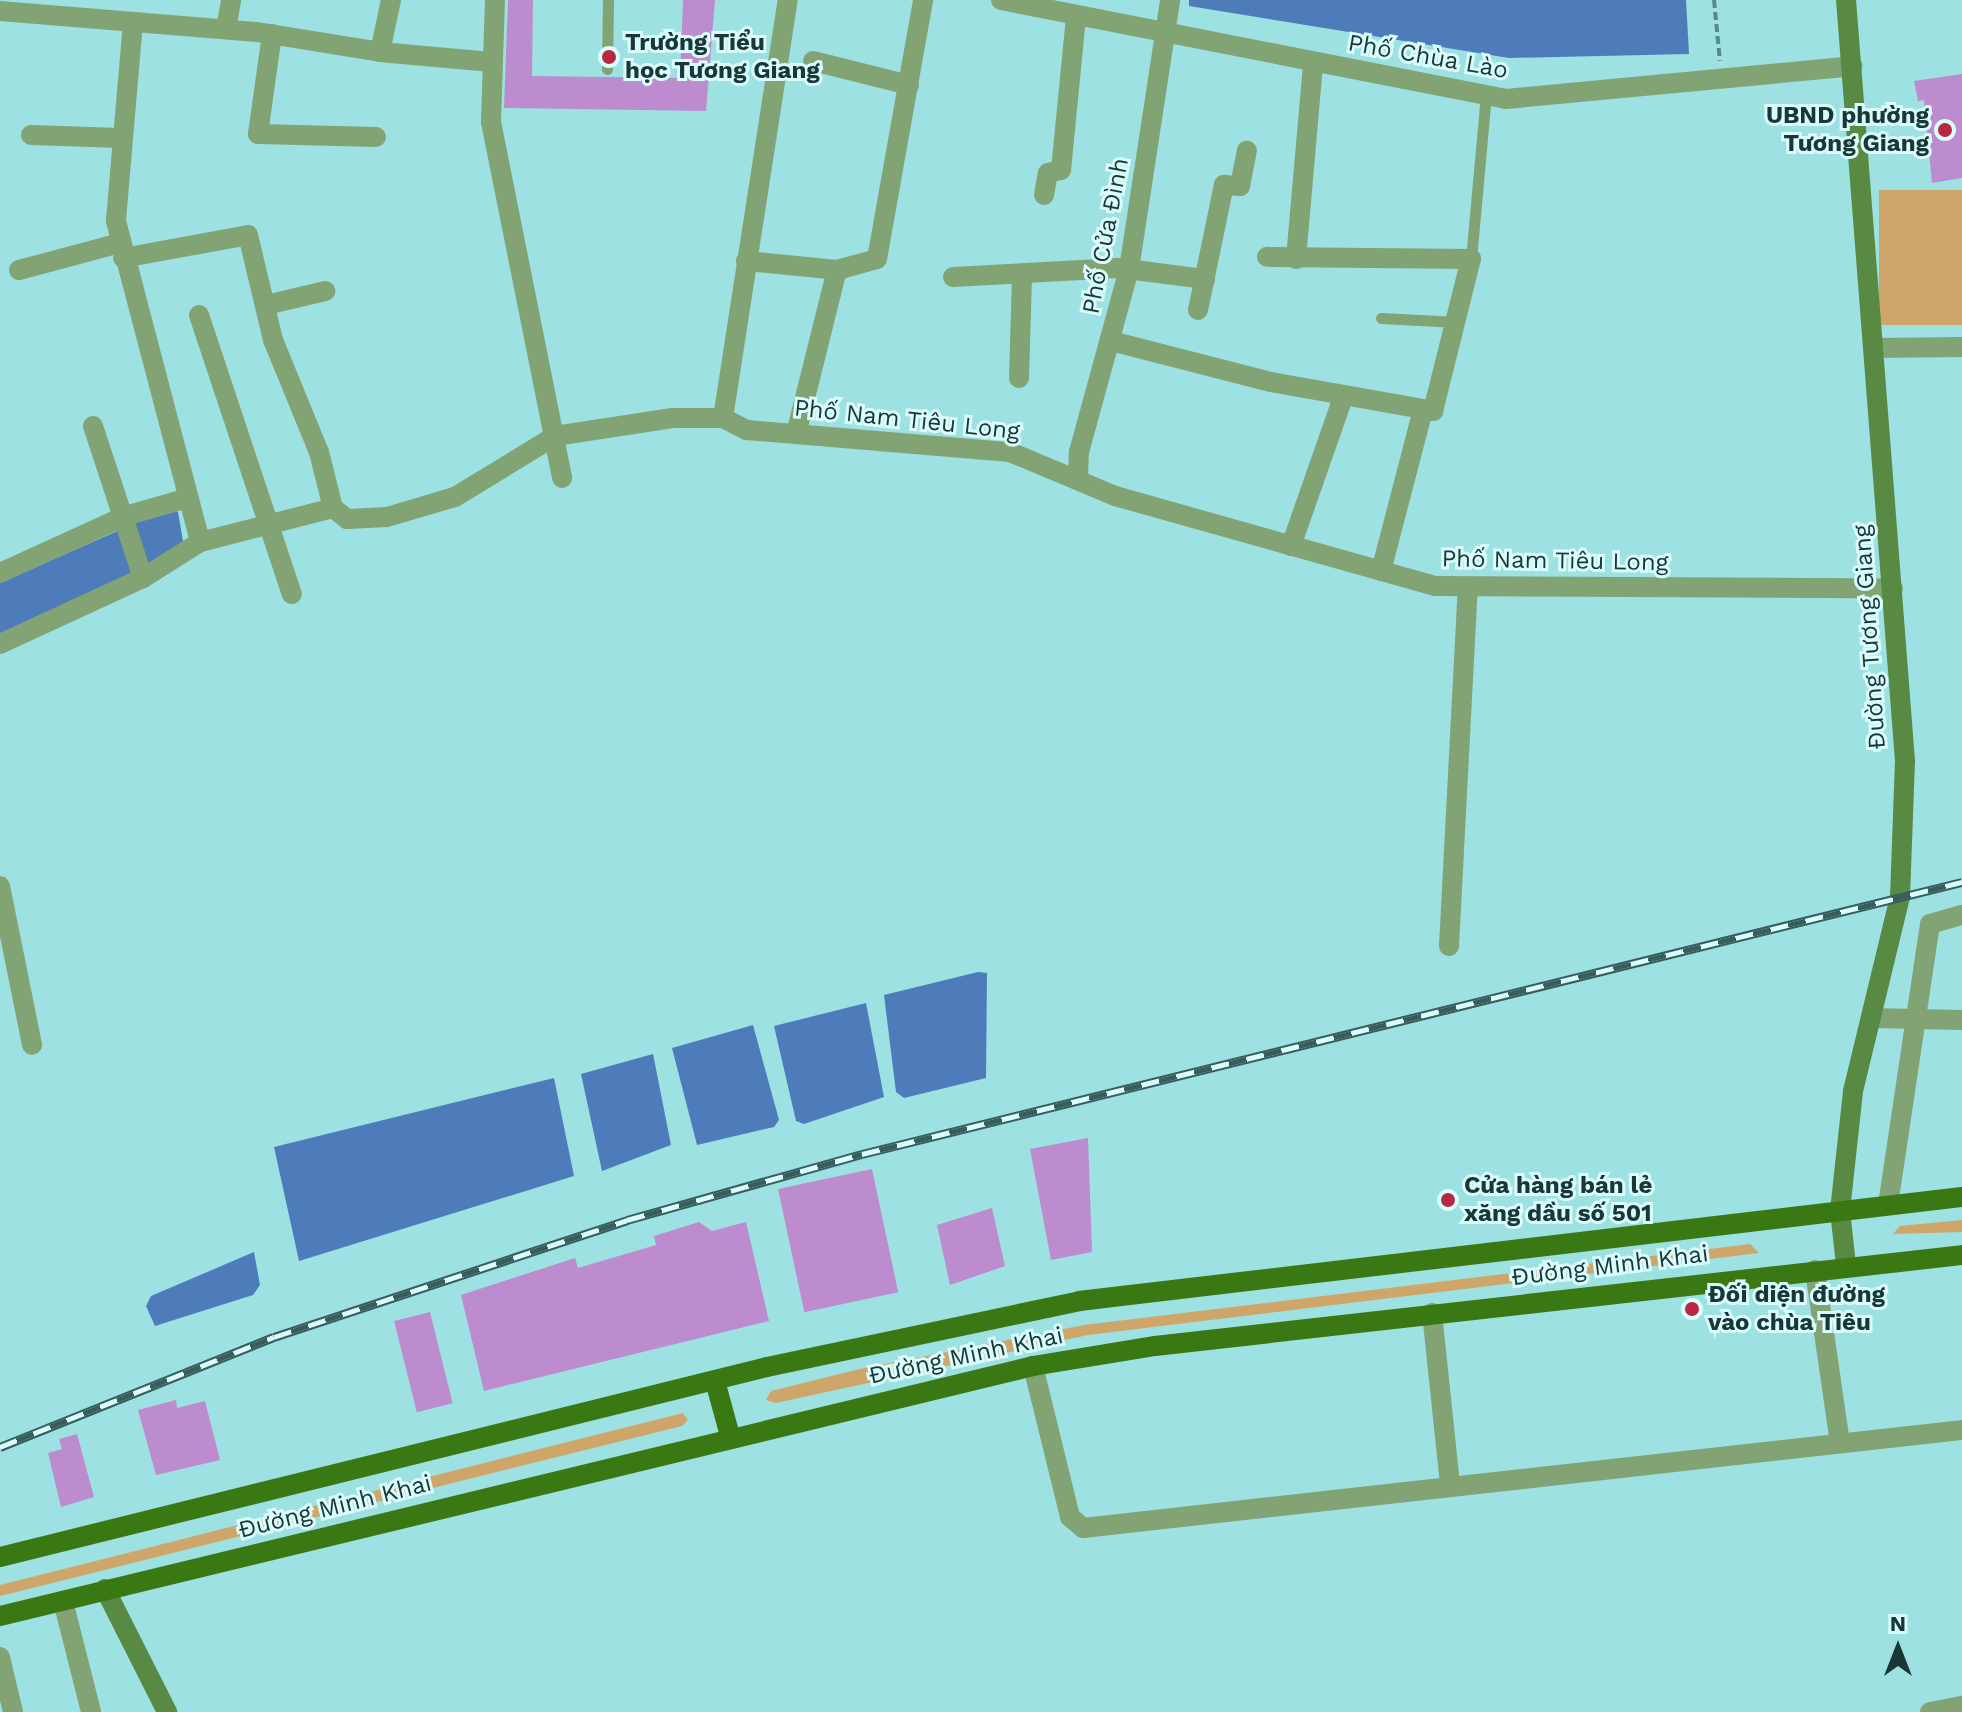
<!DOCTYPE html>
<meta charset="utf-8">
<style>
body{margin:0}
#map{position:relative;width:1962px;height:1712px;overflow:hidden;background:#9de1e2;font-family:"Work Sans",sans-serif}
div>[style]{position:absolute}
[style*='--x']{left:calc(var(--x)*1px);top:calc(var(--y)*1px);width:calc(var(--w)*1px);rotate:calc(var(--a)*1deg)}
.green>*{inset:0;background:#cea669;transform-origin:0 0}
.water>*{inset:0;background:#4e7cba}
.building>*{inset:0;background:#bd8ccf;transform-origin:0 0}
.path>*{height:4px;margin-top:-2px;transform-origin:0;background:repeating-linear-gradient(90deg,#588888 0 8px,transparent 0 12px)}
.lane>*{height:11px;margin:-5.5px;padding:0 5.5px;transform-origin:5.5px;border-radius:5.5px;background:#82a374}
.street>*{height:20px;margin:-10px;padding:0 10px;transform-origin:10px;border-radius:10px;background:#82a374}
.secondary>*{height:20px;margin:-10px;padding:0 10px;transform-origin:10px;border-radius:10px;background:#598a43}
.primary>*{height:20px;margin:-10px;padding:0 10px;transform-origin:10px;border-radius:10px;background:#3a7813}
.rail>*{height:9px;margin-top:-4.5px;transform-origin:0;background:repeating-linear-gradient(90deg,#dafcfc 0 18px,#375d5d 0 36px);box-sizing:border-box;border-block:2px solid #375d5d}
.dots>*{width:22px;height:22px;translate:-50% -50%;box-sizing:border-box;border:4px solid #dafcfc;border-radius:50%}
span{translate:-50% -50%;white-space:nowrap;text-align:center;line-height:1.15;-webkit-text-stroke:6px #dafcfc;paint-order:stroke}
.poi-label{font-size:24px;color:#1a3737;font-weight:700}
.left{translate:0 -50%;text-align:left}
.right{translate:-100% -50%;text-align:right}
.street-label{font-size:24px;color:#1a3737}
.north{position:absolute;left:1858px;top:1608px;width:80px;height:80px;-webkit-text-stroke:6px #dafcfc;paint-order:stroke;rotate:0deg;font-size:22px;font-weight:700;line-height:32px;text-align:center;color:#1a3737}
.north::after{content:'';display:block;margin:auto;width:28px;height:36px;background:#1a3737;clip-path:polygon(50% 0,100% 100%,50% 72%,0 100%)}
</style>
<div id="map">
<div class="green">
<div style="left:1962px;top:190px;width:135px;height:83px;rotate:90deg"></div>
<div style="clip-path:polygon(1962px 1220px,1962px 1232px,1893px 1234px,1900px 1226px)"></div>
<div style="clip-path:polygon(1750px 1244px,1759px 1253px,1088px 1335px,776px 1403px,766px 1400px,771px 1391px,860px 1369px,1084px 1325px)"></div>
<div style="clip-path:polygon(683px 1413px,688px 1420px,682px 1426px,0 1596px,0 1585px)"></div>
</div>
<div class="water">
<div style="clip-path:polygon(1189px 0,1686px 0,1689px 54px,1509px 58px,1189px 6px)"></div>
<div style="clip-path:polygon(167px 509px,178px 512px,184px 547px,0 637px,0 583px)"></div>
<div style="clip-path:polygon(978px 972px,987px 973px,986px 1078px,904px 1098px,896px 1092px,884px 995px)"></div>
<div style="clip-path:polygon(866px 1003px,884px 1097px,804px 1124px,796px 1121px,774px 1026px)"></div>
<div style="clip-path:polygon(753px 1025px,779px 1120px,774px 1127px,697px 1145px,672px 1048px)"></div>
<div style="clip-path:polygon(653px 1054px,671px 1145px,602px 1171px,581px 1074px)"></div>
<div style="clip-path:polygon(554px 1078px,574px 1176px,299px 1261px,274px 1147px)"></div>
<div style="clip-path:polygon(254px 1252px,260px 1285px,253px 1295px,155px 1326px,146px 1306px,151px 1296px)"></div>
</div>
<div class="building">
<div style="clip-path:polygon(508px 0,533px 0,532px 76px,680px 78px,683px 0,715px 0,706px 111px,504px 108px)"></div>
<div style="clip-path:polygon(1962px 74px,1962px 178px,1932px 183px,1924px 100px,1918px 101px,1914px 81px)"></div>
<div style="clip-path:polygon(1088px 1138px,1092px 1252px,1051px 1260px,1030px 1149px)"></div>
<div style="left:872px;top:1169px;width:126px;height:96px;rotate:78deg"></div>
<div style="clip-path:polygon(992px 1208px,1005px 1266px,950px 1285px,937px 1225px)"></div>
<div style="clip-path:polygon(699px 1222px,712px 1231px,746px 1222px,769px 1321px,484px 1391px,461px 1295px,575px 1258px,578px 1268px,656px 1245px,654px 1236px)"></div>
<div style="left:430px;top:1312px;width:94px;height:37px;rotate:76deg"></div>
<div style="clip-path:polygon(176px 1400px,177px 1408px,205px 1401px,220px 1460px,156px 1475px,138px 1410px)"></div>
<div style="clip-path:polygon(77px 1434px,94px 1497px,61px 1507px,48px 1453px,62px 1449px,59px 1439px)"></div>
</div>
<div class="path">
<div style="--x:1714;--y:0;--w:61;--a:84.4"></div>
</div>
<div class="lane">
<div style="--x:607;--y:69;--w:69;--a:-89.2"></div>
<div style="--x:1471;--y:259;--w:165;--a:-84.8"></div>
<div style="--x:1381;--y:318;--w:76;--a:3"></div>
</div>
<div class="street">
<div style="--x:495;--y:0;--w:122;--a:91.9"></div>
<div style="--x:491;--y:122;--w:363;--a:78.7"></div>
<div style="--x:1001;--y:0;--w:515;--a:11.09"></div>
<div style="--x:1506;--y:99;--w:348;--a:-5.4"></div>
<div style="--x:0;--y:11;--w:258;--a:4.7"></div>
<div style="--x:257;--y:32;--w:125;--a:9.2"></div>
<div style="--x:380;--y:52;--w:112;--a:5.1"></div>
<div style="--x:133;--y:22;--w:200;--a:94.9"></div>
<div style="--x:116;--y:221;--w:332;--a:75.3"></div>
<div style="--x:226;--y:29;--w:29;--a:-80"></div>
<div style="--x:272;--y:34;--w:101;--a:98"></div>
<div style="--x:258;--y:134;--w:118;--a:1.5"></div>
<div style="--x:380;--y:52;--w:53;--a:-78.1"></div>
<div style="--x:813;--y:61;--w:99;--a:14"></div>
<div style="--x:31;--y:135;--w:90;--a:1.9"></div>
<div style="--x:1044;--y:195;--w:22;--a:-80"></div>
<div style="--x:1048;--y:173;--w:13;--a:-13"></div>
<div style="--x:1061;--y:170;--w:155;--a:-84.4"></div>
<div style="--x:123;--y:258;--w:127;--a:-10.4"></div>
<div style="--x:248;--y:235;--w:108;--a:76.6"></div>
<div style="--x:273;--y:340;--w:121;--a:67.7"></div>
<div style="--x:319;--y:452;--w:58;--a:76"></div>
<div style="--x:1296;--y:259;--w:196;--a:-85"></div>
<div style="--x:746;--y:261;--w:91;--a:5.6"></div>
<div style="--x:19;--y:270;--w:105;--a:-15"></div>
<div style="--x:953;--y:277;--w:166;--a:-3.1"></div>
<div style="--x:1119;--y:268;--w:87;--a:7.3"></div>
<div style="--x:266;--y:305;--w:61;--a:-13.3"></div>
<div style="--x:1198;--y:310;--w:128;--a:-78.3"></div>
<div style="--x:1224;--y:185;--w:16;--a:4"></div>
<div style="--x:1240;--y:186;--w:36;--a:-79"></div>
<div style="--x:199;--y:315;--w:294;--a:71.6"></div>
<div style="--x:1111;--y:341;--w:165;--a:14.4"></div>
<div style="--x:1271;--y:382;--w:165;--a:10.1"></div>
<div style="--x:1433;--y:411;--w:157;--a:-76"></div>
<div style="--x:1471;--y:259;--w:204;--a:-179.4"></div>
<div style="--x:1874;--y:348;--w:88;--a:-0.7"></div>
<div style="--x:1019;--y:378;--w:102;--a:-88.3"></div>
<div style="--x:723;--y:418;--w:423;--a:-81.2"></div>
<div style="--x:93;--y:426;--w:160;--a:71.8"></div>
<div style="--x:796;--y:434;--w:169;--a:-76"></div>
<div style="--x:837;--y:270;--w:41;--a:-15.4"></div>
<div style="--x:877;--y:259;--w:263;--a:-79.9"></div>
<div style="--x:1078;--y:478;--w:26;--a:-88"></div>
<div style="--x:1079;--y:452;--w:190;--a:-74.7"></div>
<div style="--x:1129;--y:269;--w:272;--a:-81.3"></div>
<div style="--x:1291;--y:546;--w:160;--a:-70.7"></div>
<div style="--x:1381;--y:571;--w:166;--a:-75.4"></div>
<div style="--x:0;--y:573;--w:137;--a:-24.5"></div>
<div style="--x:125;--y:516;--w:66;--a:-15.9"></div>
<div style="--x:0;--y:644;--w:157;--a:-24.8"></div>
<div style="--x:143;--y:578;--w:67;--a:-32.3"></div>
<div style="--x:200;--y:542;--w:137;--a:-14.3"></div>
<div style="--x:333;--y:508;--w:18;--a:38"></div>
<div style="--x:347;--y:519;--w:40;--a:-2.9"></div>
<div style="--x:387;--y:517;--w:71;--a:-16.4"></div>
<div style="--x:455;--y:497;--w:117;--a:-31.4"></div>
<div style="--x:555;--y:436;--w:119;--a:-8.7"></div>
<div style="--x:673;--y:418;--w:50;--a:0"></div>
<div style="--x:723;--y:418;--w:27;--a:27"></div>
<div style="--x:747;--y:430;--w:264;--a:4.8"></div>
<div style="--x:1010;--y:452;--w:114;--a:22.7"></div>
<div style="--x:1115;--y:496;--w:332;--a:15.7"></div>
<div style="--x:1435;--y:586;--w:458;--a:0.3"></div>
<div style="--x:0;--y:886;--w:162;--a:78.6"></div>
<div style="--x:1449;--y:946;--w:360;--a:-87"></div>
<div style="--x:1872;--y:1018;--w:90;--a:1.3"></div>
<div style="--x:1888;--y:1205;--w:284;--a:-81.5"></div>
<div style="--x:1930;--y:924;--w:33;--a:-16"></div>
<div style="--x:1815;--y:1270;--w:175;--a:81.8"></div>
<div style="--x:1432;--y:1313;--w:172;--a:84"></div>
<div style="--x:1033;--y:1366;--w:155;--a:76.2"></div>
<div style="--x:1070;--y:1517;--w:17;--a:40"></div>
<div style="--x:1083;--y:1528;--w:884;--a:-6.36"></div>
<div style="--x:63;--y:1601;--w:114;--a:75.8"></div>
<div style="--x:0;--y:1657;--w:57;--a:76.7"></div>
<div style="--x:1930;--y:1712;--w:33;--a:-11"></div>
</div>
<div class="secondary">
<div style="--x:1846;--y:1265;--w:54;--a:-96.3"></div>
<div style="--x:1840;--y:1211;--w:121;--a:-83.8"></div>
<div style="--x:1853;--y:1091;--w:200;--a:-76.4"></div>
<div style="--x:1900;--y:897;--w:136;--a:-87.9"></div>
<div style="--x:1905;--y:761;--w:763;--a:-94.43"></div>
<div style="--x:105;--y:1589;--w:138;--a:63.2"></div>
</div>
<div class="primary">
<div style="--x:715;--y:1381;--w:57;--a:74.7"></div>
<div style="--x:0;--y:1557;--w:790;--a:-13.91"></div>
<div style="--x:767;--y:1367;--w:319;--a:-11.9"></div>
<div style="--x:1079;--y:1301;--w:889;--a:-6.72"></div>
<div style="--x:0;--y:1616;--w:1063;--a:-13.6"></div>
<div style="--x:1033;--y:1366;--w:124;--a:-9.3"></div>
<div style="--x:1155;--y:1346;--w:812;--a:-6.43"></div>
</div>
<div class="rail">
<div style="--x:0;--y:1447;--w:295;--a:-21.9"></div>
<div style="--x:274;--y:1337;--w:372;--a:-18.3"></div>
<div style="--x:627;--y:1220;--w:244;--a:-15.7"></div>
<div style="--x:862;--y:1154;--w:1133;--a:-13.89"></div>
</div>
<div class="dots">
<div style="left:609px;top:57px;background:#b92842"></div>
<div style="left:1945px;top:130px;background:#b92842"></div>
<div style="left:1448px;top:1200px;background:#b92842"></div>
<div style="left:1692px;top:1309px;background:#b92842"></div>
</div>
<div class="poi-label">
<span class="left" style="left:625px;top:57px">Trường Tiểu<br>học Tương Giang</span>
<span class="right" style="left:1929px;top:130px">UBND phường<br>Tương Giang</span>
<span class="left" style="left:1464px;top:1200px">Cửa hàng bán lẻ<br>xăng dầu số 501</span>
<span class="left" style="left:1708px;top:1309px">Đối diện đường<br>vào chùa Tiêu</span>
</div>
<div class="street-label">
<span style="left:1428px;top:57px;rotate:10deg">Phố Chùa Lào</span>
<span style="left:1106px;top:236px;rotate:-79deg">Phố Cửa Đình</span>
<span style="left:907px;top:420px;rotate:6deg">Phố Nam Tiêu Long</span>
<span style="left:1555px;top:561px;rotate:1deg">Phố Nam Tiêu Long</span>
<span style="left:1870px;top:637px;rotate:-94deg">Đường Tương Giang</span>
<span style="left:1610px;top:1266px;rotate:-7deg">Đường Minh Khai</span>
<span style="left:966px;top:1356px;rotate:-12deg">Đường Minh Khai</span>
<span style="left:335px;top:1507px;rotate:-14deg">Đường Minh Khai</span>
</div>
<div class="north">N</div>
</div>
